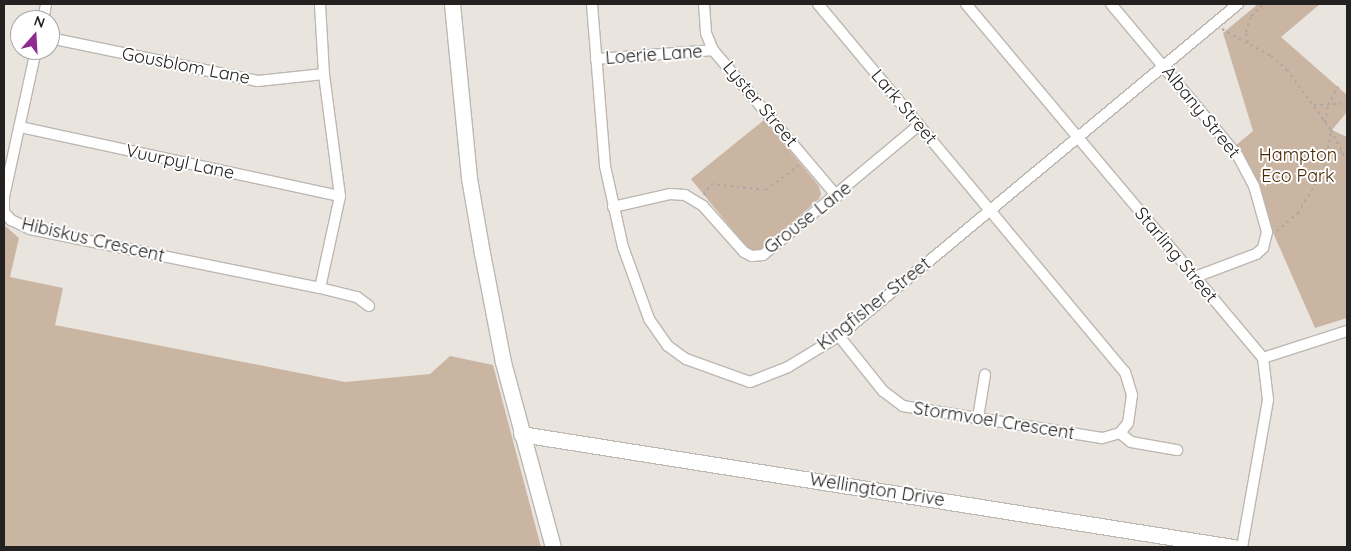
<!DOCTYPE html>
<style>
body{margin:0}
#map{position:relative;width:1351px;height:551px;overflow:hidden;background:#eae4df;font-family:Quicksand,sans-serif}
div>[style]{position:absolute}
[style*='--x']{left:calc(var(--x)*1px);top:calc(var(--y)*1px);width:calc(var(--w)*1px);rotate:calc(var(--a)*1deg)}
.green>*{inset:0;background:#cab5a2}
.path>*{height:2px;margin-top:-1px;transform-origin:0;background:repeating-linear-gradient(90deg,#aca7a3 0 2.5px,transparent 0 6.5px)}
.roads{filter:drop-shadow(1px 0 #bdb7b2) drop-shadow(-1px 0 #bdb7b2) drop-shadow(0 1px #bdb7b2) drop-shadow(0 -1px #bdb7b2)}
.street>*{height:10px;margin:-5px;padding:0 5px;transform-origin:5px;border-radius:5px;background:#fff}
.secondary>*{height:15px;margin:-7.5px;padding:0 7.5px;transform-origin:7.5px;border-radius:7.5px;background:#fff}
span{translate:-50% -50%;white-space:nowrap;text-align:center;line-height:1.15;-webkit-text-stroke:4px #fff;paint-order:stroke}
.street-label{font-size:18px;color:#242220}
.park-label{font-size:18px;color:#4a2803}
.frame{position:absolute;inset:0;border:5px solid #242220;pointer-events:none}
.north{position:absolute;left:10px;top:10px;width:50px;height:50px;box-sizing:border-box;background:#fff;border:1px solid #a7a7a6;border-radius:50%;rotate:19deg;font-size:14px;font-weight:700;line-height:20px;text-align:center;color:#242220}
.north::after{content:'';display:block;margin:auto;width:18px;height:22px;background:#8e2b92;clip-path:polygon(50% 0,100% 100%,50% 72%,0 100%)}
</style>
<div id="map">
<div class="green">
<div style="clip-path:polygon(1258px 4px,1320px 4px,1281px 37px,1347px 95px,1347px 112px,1332px 130px,1347px 137px,1347px 318px,1315px 328px,1235px 146px,1253px 131px,1223px 33px)"></div>
<div style="clip-path:polygon(764px 120px,819px 186px,821px 194px,819px 199px,761px 249px,754px 251px,748px 249px,691px 179px)"></div>
<div style="clip-path:polygon(4px 225px,19px 238px,10px 277px,63px 288px,55px 325px,345px 382px,430px 374px,450px 356px,493px 365px,541px 547px,4px 547px)"></div>
</div>
<div class="path">
<div style="--x:1222;--y:29;--w:56;--a:28.9"></div>
<div style="--x:1271;--y:56;--w:21;--a:41"></div>
<div style="--x:1287;--y:70;--w:74;--a:53.7"></div>
<div style="--x:1331;--y:130;--w:35;--a:63"></div>
<div style="--x:1248;--y:42;--w:10;--a:-101"></div>
<div style="--x:1246;--y:32;--w:17;--a:-73"></div>
<div style="--x:1251;--y:16;--w:18;--a:-43"></div>
<div style="--x:1314;--y:105;--w:33;--a:-2"></div>
<div style="--x:1325;--y:122;--w:17;--a:-80"></div>
<div style="--x:1328;--y:105;--w:21;--a:-61"></div>
<div style="--x:1328;--y:157;--w:15;--a:-20"></div>
<div style="--x:704;--y:195;--w:13;--a:-58"></div>
<div style="--x:711;--y:184;--w:55;--a:6.2"></div>
<div style="--x:766;--y:190;--w:41;--a:-37.1"></div>
<div style="--x:1277;--y:231;--w:28;--a:-41"></div>
<div style="--x:1298;--y:213;--w:52;--a:-59"></div>
<div style="--x:1325;--y:168;--w:37;--a:-81"></div>
</div>
<div class="roads">
<div class="street">
<div style="--x:592;--y:4;--w:163;--a:85.4"></div>
<div style="--x:605;--y:166;--w:83;--a:77.5"></div>
<div style="--x:623;--y:247;--w:77;--a:70.1"></div>
<div style="--x:649;--y:319;--w:33;--a:55"></div>
<div style="--x:668;--y:346;--w:22;--a:36"></div>
<div style="--x:686;--y:359;--w:68;--a:19.8"></div>
<div style="--x:750;--y:382;--w:41;--a:-21.5"></div>
<div style="--x:788;--y:367;--w:60;--a:-31.3"></div>
<div style="--x:839;--y:336;--w:519;--a:-39.76"></div>
<div style="--x:704;--y:4;--w:29;--a:86"></div>
<div style="--x:706;--y:33;--w:18;--a:68"></div>
<div style="--x:713;--y:50;--w:192;--a:49.7"></div>
<div style="--x:818;--y:4;--w:479;--a:50.2"></div>
<div style="--x:1125;--y:372;--w:24;--a:73"></div>
<div style="--x:1132;--y:395;--w:28;--a:98"></div>
<div style="--x:1128;--y:423;--w:13;--a:129"></div>
<div style="--x:1120;--y:433;--w:19;--a:164"></div>
<div style="--x:1102;--y:438;--w:202;--a:-170.9"></div>
<div style="--x:903;--y:406;--w:25;--a:-143"></div>
<div style="--x:883;--y:391;--w:70;--a:-128.7"></div>
<div style="--x:966;--y:4;--w:462;--a:50"></div>
<div style="--x:1263;--y:358;--w:42;--a:83.2"></div>
<div style="--x:1268;--y:400;--w:149;--a:100"></div>
<div style="--x:1111;--y:4;--w:198;--a:50.1"></div>
<div style="--x:1238;--y:156;--w:34;--a:62"></div>
<div style="--x:1254;--y:186;--w:48;--a:74.2"></div>
<div style="--x:1267;--y:232;--w:16;--a:104"></div>
<div style="--x:1263;--y:248;--w:9;--a:139"></div>
<div style="--x:1256;--y:254;--w:65;--a:159.3"></div>
<div style="--x:43;--y:20;--w:16;--a:-79"></div>
<div style="--x:50;--y:38;--w:212;--a:11.7"></div>
<div style="--x:258;--y:81;--w:66;--a:-6.1"></div>
<div style="--x:36;--y:50;--w:150;--a:102.3"></div>
<div style="--x:4;--y:197;--w:15;--a:90"></div>
<div style="--x:4;--y:212;--w:11;--a:49"></div>
<div style="--x:11;--y:220;--w:21;--a:25"></div>
<div style="--x:30;--y:229;--w:296;--a:11.5"></div>
<div style="--x:320;--y:288;--w:94;--a:-77.7"></div>
<div style="--x:340;--y:196;--w:123;--a:-97.5"></div>
<div style="--x:324;--y:74;--w:70;--a:-93.3"></div>
<div style="--x:596;--y:59;--w:117;--a:-4.4"></div>
<div style="--x:20;--y:127;--w:327;--a:12.2"></div>
<div style="--x:613;--y:207;--w:58;--a:-12.8"></div>
<div style="--x:670;--y:194;--w:15;--a:4"></div>
<div style="--x:685;--y:195;--w:21;--a:31"></div>
<div style="--x:703;--y:206;--w:62;--a:48.3"></div>
<div style="--x:744;--y:252;--w:9;--a:27"></div>
<div style="--x:752;--y:256;--w:11;--a:-5"></div>
<div style="--x:763;--y:255;--w:203;--a:-39.8"></div>
<div style="--x:320;--y:288;--w:38;--a:14"></div>
<div style="--x:357;--y:297;--w:15;--a:37"></div>
<div style="--x:1263;--y:358;--w:88;--a:-17.8"></div>
<div style="--x:978;--y:418;--w:44;--a:-80.8"></div>
<div style="--x:1120;--y:433;--w:14;--a:39"></div>
<div style="--x:1131;--y:442;--w:47;--a:9.9"></div>
</div>
<div class="secondary">
<div style="--x:452;--y:4;--w:175;--a:84.4"></div>
<div style="--x:469;--y:178;--w:76;--a:80.2"></div>
<div style="--x:482;--y:253;--w:111;--a:79.1"></div>
<div style="--x:503;--y:362;--w:192;--a:74.9"></div>
<div style="--x:521;--y:434;--w:721;--a:9.02"></div>
</div>
</div>
<div class="street-label">
<span style="left:654px;top:55px;rotate:-4deg">Loerie Lane</span>
<span style="left:186px;top:66px;rotate:11deg">Gousblom Lane</span>
<span style="left:760px;top:104px;rotate:50deg">Lyster Street</span>
<span style="left:904px;top:107px;rotate:50deg">Lark Street</span>
<span style="left:1201px;top:112px;rotate:51deg">Albany Street</span>
<span style="left:180px;top:162px;rotate:12deg">Vuurpyl Lane</span>
<span style="left:808px;top:218px;rotate:-38deg">Grouse Lane</span>
<span style="left:93px;top:240px;rotate:13deg">Hibiskus Crescent</span>
<span style="left:1176px;top:255px;rotate:50deg">Starling Street</span>
<span style="left:874px;top:304px;rotate:-38deg">Kingfisher Street</span>
<span style="left:994px;top:421px;rotate:9deg">Stormvoel Crescent</span>
<span style="left:877px;top:490px;rotate:9deg">Wellington Drive</span>
</div>
<div class="park-label">
<span style="left:1298px;top:166px">Hampton<br>Eco Park</span>
</div>
<div class="frame"></div>
<div class="north">N</div>
</div>
